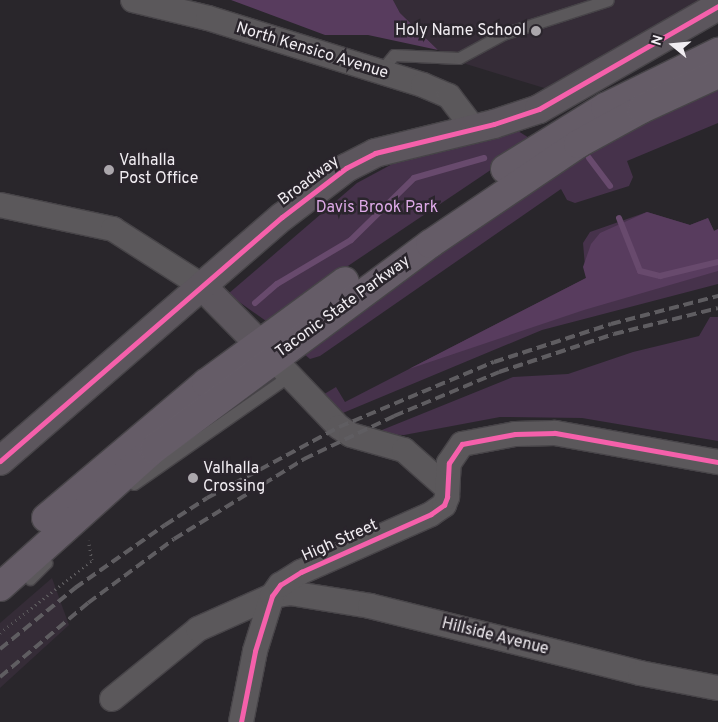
<!DOCTYPE html>
<style>
body{margin:0}
#map{position:relative;width:718px;height:722px;overflow:hidden;background:#29262b;font-family:Overpass,sans-serif}
div>[style]{position:absolute}
[style*='--x']{left:calc(var(--x)*1px);top:calc(var(--y)*1px);width:calc(var(--w)*1px);rotate:calc(var(--a)*1deg)}
.built>*{inset:0;background:#352c37}
.green>*{inset:0;background:#46324b}
.forest>*{inset:0;background:#583c5e}
.stream>*{height:6px;margin:-3px;padding:0 3px;transform-origin:3px;border-radius:3px;background:#684a6d}
.path>*{height:3px;margin-top:-1.5px;transform-origin:0;background:repeating-linear-gradient(90deg,#59575a 0 1px,transparent 0 5px)}
.roads{filter:drop-shadow(1px 0 #474448) drop-shadow(-1px 0 #474448) drop-shadow(0 1px #474448) drop-shadow(0 -1px #474448)}
.lane>*{height:11px;margin:-5.5px;padding:0 5.5px;transform-origin:5.5px;border-radius:5.5px;background:#5b585b}
.street>*{height:24px;margin:-12px;padding:0 12px;transform-origin:12px;border-radius:12px;background:#5b585b}
.secondary>*{height:28px;margin:-14px;padding:0 14px;transform-origin:14px;border-radius:14px;background:#5c565d}
.highway>*{height:28px;margin:-14px;padding:0 14px;transform-origin:14px;border-radius:14px;background:#655c67}
.rail>*{height:4px;margin-top:-2px;transform-origin:0;background:repeating-linear-gradient(90deg,#5f5d61 0 10px,transparent 0 15px)}
.cycleway>*{height:5px;margin:-2.5px;padding:0 2.5px;transform-origin:2.5px;border-radius:2.5px;background:#f560ab}
.dots>*{width:14px;height:14px;translate:-50% -50%;box-sizing:border-box;border:2px solid #2a252c;border-radius:50%}
span{translate:-50% -50%;white-space:nowrap;text-align:center;line-height:1.15;-webkit-text-stroke:5px #2a252c;paint-order:stroke}
.poi-label{font-size:16px;color:#f1edf2}
.right{translate:-100% -50%;text-align:right}
.left{translate:0 -50%;text-align:left}
.street-label{font-size:16px;color:#f1edf2}
.park-label{font-size:16px;color:#dda9e7}
.north{position:absolute;left:648px;top:20px;width:50px;height:50px;-webkit-text-stroke:4px #2a252c;paint-order:stroke;rotate:287deg;font-size:14px;font-weight:700;line-height:20px;text-align:center;color:#f1edf2}
.north::after{content:'';display:block;margin:auto;width:18px;height:22px;background:#f1edf2;clip-path:polygon(50% 0,100% 100%,50% 72%,0 100%)}
</style>
<div id="map">
<div class="built">
<div style="clip-path:polygon(393px 0,706px 0,554px 91px,466px 64px,438px 50px,400px 13px)"></div>
<div style="clip-path:polygon(52px 578px,69px 625px,0 688px,0 623px)"></div>
</div>
<div class="green">
<div style="clip-path:polygon(718px 89px,718px 123px,627px 161px,633px 177px,629px 186px,575px 203px,567px 200px,561px 189px,320px 356px,310px 359px,304px 354px,491px 216px,643px 120px)"></div>
<div style="clip-path:polygon(518px 131px,534px 141px,266px 321px,228px 294px,357px 183px,396px 162px)"></div>
<div style="clip-path:polygon(647px 212px,690px 225px,708px 218px,714px 231px,718px 229px,718px 284px,542px 330px,338px 415px,321px 396px,336px 387px,345px 402px,586px 278px,583px 243px,590px 232px)"></div>
<div style="clip-path:polygon(710px 317px,718px 317px,718px 441px,582px 418px,500px 417px,404px 435px,372px 434px,513px 377px,568px 374px,633px 352px,699px 336px)"></div>
</div>
<div class="forest">
<div style="clip-path:polygon(231px 0,393px 0,400px 13px,438px 50px,368px 35px,325px 35px)"></div>
<div style="clip-path:polygon(647px 212px,690px 225px,708px 218px,714px 231px,718px 229px,718px 271px,584px 310px,409px 369px,586px 278px,583px 267px,591px 244px,600px 233px)"></div>
</div>
<div class="stream">
<div style="--x:589;--y:158;--w:35;--a:53"></div>
<div style="--x:619;--y:218;--w:57;--a:68.4"></div>
<div style="--x:640;--y:271;--w:21;--a:14"></div>
<div style="--x:660;--y:276;--w:60;--a:-13.6"></div>
<div style="--x:255;--y:303;--w:29;--a:-41"></div>
<div style="--x:277;--y:284;--w:86;--a:-30.7"></div>
<div style="--x:351;--y:240;--w:88;--a:-44.5"></div>
<div style="--x:414;--y:178;--w:73;--a:-15.9"></div>
</div>
<div class="path">
<div style="--x:0;--y:633;--w:117;--a:-38.4"></div>
<div style="--x:92;--y:560;--w:20;--a:-101"></div>
</div>
<div class="roads">
<div class="lane">
<div style="--x:380;--y:72;--w:22;--a:-51"></div>
<div style="--x:394;--y:55;--w:65;--a:2.6"></div>
<div style="--x:459;--y:58;--w:50;--a:-28.6"></div>
<div style="--x:503;--y:34;--w:110;--a:-17.9"></div>
<div style="--x:134;--y:484;--w:189;--a:-34.9"></div>
<div style="--x:30;--y:579;--w:23;--a:-45"></div>
</div>
<div class="street">
<div style="--x:133;--y:0;--w:77;--a:13.5"></div>
<div style="--x:208;--y:18;--w:225;--a:17.3"></div>
<div style="--x:423;--y:85;--w:28;--a:23"></div>
<div style="--x:449;--y:96;--w:41;--a:52.9"></div>
<div style="--x:0;--y:205;--w:116;--a:12"></div>
<div style="--x:113;--y:229;--w:106;--a:32.6"></div>
<div style="--x:273;--y:358;--w:95;--a:46.3"></div>
<div style="--x:339;--y:427;--w:14;--a:34"></div>
<div style="--x:351;--y:435;--w:55;--a:15.8"></div>
<div style="--x:404;--y:450;--w:57;--a:41.5"></div>
<div style="--x:112;--y:699;--w:111;--a:-39.1"></div>
<div style="--x:198;--y:629;--w:81;--a:-24"></div>
<div style="--x:272;--y:596;--w:18;--a:-9"></div>
<div style="--x:290;--y:593;--w:81;--a:9.2"></div>
<div style="--x:370;--y:606;--w:278;--a:13.9"></div>
<div style="--x:640;--y:673;--w:79;--a:10.9"></div>
<div style="--x:241;--y:722;--w:72;--a:-78.8"></div>
<div style="--x:255;--y:651;--w:58;--a:-72.8"></div>
<div style="--x:272;--y:596;--w:14;--a:-54"></div>
<div style="--x:280;--y:585;--w:25;--a:-32"></div>
<div style="--x:301;--y:572;--w:142;--a:-24"></div>
<div style="--x:431;--y:514;--w:16;--a:-35"></div>
<div style="--x:444;--y:505;--w:9;--a:-69"></div>
<div style="--x:447;--y:497;--w:34;--a:-87"></div>
<div style="--x:449;--y:463;--w:23;--a:-56"></div>
<div style="--x:462;--y:444;--w:54;--a:-10.7"></div>
<div style="--x:515;--y:434;--w:40;--a:-1.4"></div>
<div style="--x:555;--y:433;--w:166;--a:10.1"></div>
</div>
<div class="secondary">
<div style="--x:202;--y:286;--w:101;--a:45.4"></div>
<div style="--x:0;--y:461;--w:373;--a:-40.9"></div>
<div style="--x:282;--y:217;--w:81;--a:-37.4"></div>
<div style="--x:346;--y:168;--w:33;--a:-27"></div>
<div style="--x:375;--y:153;--w:122;--a:-13.7"></div>
<div style="--x:494;--y:124;--w:47;--a:-18.4"></div>
<div style="--x:539;--y:109;--w:207;--a:-29.9"></div>
</div>
<div class="highway">
<div style="--x:505;--y:169;--w:118;--a:-31.8"></div>
<div style="--x:605;--y:107;--w:126;--a:-26"></div>
<div style="--x:46;--y:518;--w:209;--a:-40.2"></div>
<div style="--x:206;--y:383;--w:172;--a:-36.3"></div>
<div style="--x:0;--y:587;--w:207;--a:-41.9"></div>
<div style="--x:154;--y:449;--w:344;--a:-36.6"></div>
<div style="--x:430;--y:244;--w:179;--a:-34"></div>
<div style="--x:578;--y:144;--w:73;--a:-28.7"></div>
<div style="--x:642;--y:109;--w:84;--a:-24.7"></div>
</div>
</div>
<div class="rail">
<div style="--x:0;--y:649;--w:97;--a:-39.1"></div>
<div style="--x:75;--y:588;--w:110;--a:-35"></div>
<div style="--x:165;--y:525;--w:50;--a:-32.7"></div>
<div style="--x:207;--y:498;--w:150;--a:-28.3"></div>
<div style="--x:339;--y:427;--w:168;--a:-22.8"></div>
<div style="--x:494;--y:362;--w:123;--a:-18"></div>
<div style="--x:611;--y:324;--w:111;--a:-14.7"></div>
<div style="--x:0;--y:677;--w:115;--a:-40.1"></div>
<div style="--x:88;--y:603;--w:107;--a:-36.7"></div>
<div style="--x:174;--y:539;--w:153;--a:-31.6"></div>
<div style="--x:304;--y:459;--w:100;--a:-25.5"></div>
<div style="--x:394;--y:416;--w:114;--a:-22.7"></div>
<div style="--x:499;--y:372;--w:121;--a:-18.3"></div>
<div style="--x:614;--y:334;--w:107;--a:-14"></div>
</div>
<div class="cycleway">
<div style="--x:0;--y:461;--w:373;--a:-40.9"></div>
<div style="--x:282;--y:217;--w:81;--a:-37.4"></div>
<div style="--x:346;--y:168;--w:33;--a:-27"></div>
<div style="--x:375;--y:153;--w:122;--a:-13.7"></div>
<div style="--x:494;--y:124;--w:47;--a:-18.4"></div>
<div style="--x:539;--y:109;--w:207;--a:-29.9"></div>
<div style="--x:241;--y:722;--w:72;--a:-78.8"></div>
<div style="--x:255;--y:651;--w:58;--a:-72.8"></div>
<div style="--x:272;--y:596;--w:14;--a:-54"></div>
<div style="--x:280;--y:585;--w:25;--a:-32"></div>
<div style="--x:301;--y:572;--w:142;--a:-24"></div>
<div style="--x:431;--y:514;--w:16;--a:-35"></div>
<div style="--x:444;--y:505;--w:9;--a:-69"></div>
<div style="--x:447;--y:497;--w:34;--a:-87"></div>
<div style="--x:449;--y:463;--w:23;--a:-56"></div>
<div style="--x:462;--y:444;--w:54;--a:-10.7"></div>
<div style="--x:515;--y:434;--w:40;--a:-1.4"></div>
<div style="--x:555;--y:433;--w:166;--a:10.1"></div>
</div>
<div class="dots">
<div style="left:536px;top:31px;background:#aba7ac"></div>
<div style="left:109px;top:170px;background:#aba7ac"></div>
<div style="left:193px;top:478px;background:#aba7ac"></div>
</div>
<div class="poi-label">
<span class="right" style="left:526px;top:31px">Holy Name School</span>
<span class="left" style="left:119px;top:170px">Valhalla<br>Post Office</span>
<span class="left" style="left:203px;top:478px">Valhalla<br>Crossing</span>
</div>
<div class="street-label">
<span style="left:312px;top:51px;rotate:17deg">North Kensico Avenue</span>
<span style="left:309px;top:181px;rotate:-37deg">Broadway</span>
<span style="left:343px;top:307px;rotate:-36deg">Taconic State Parkway</span>
<span style="left:340px;top:541px;rotate:-24deg">High Street</span>
<span style="left:495px;top:637px;rotate:14deg">Hillside Avenue</span>
</div>
<div class="park-label">
<span style="left:377px;top:208px">Davis Brook Park</span>
</div>
<div class="north">N</div>
</div>
